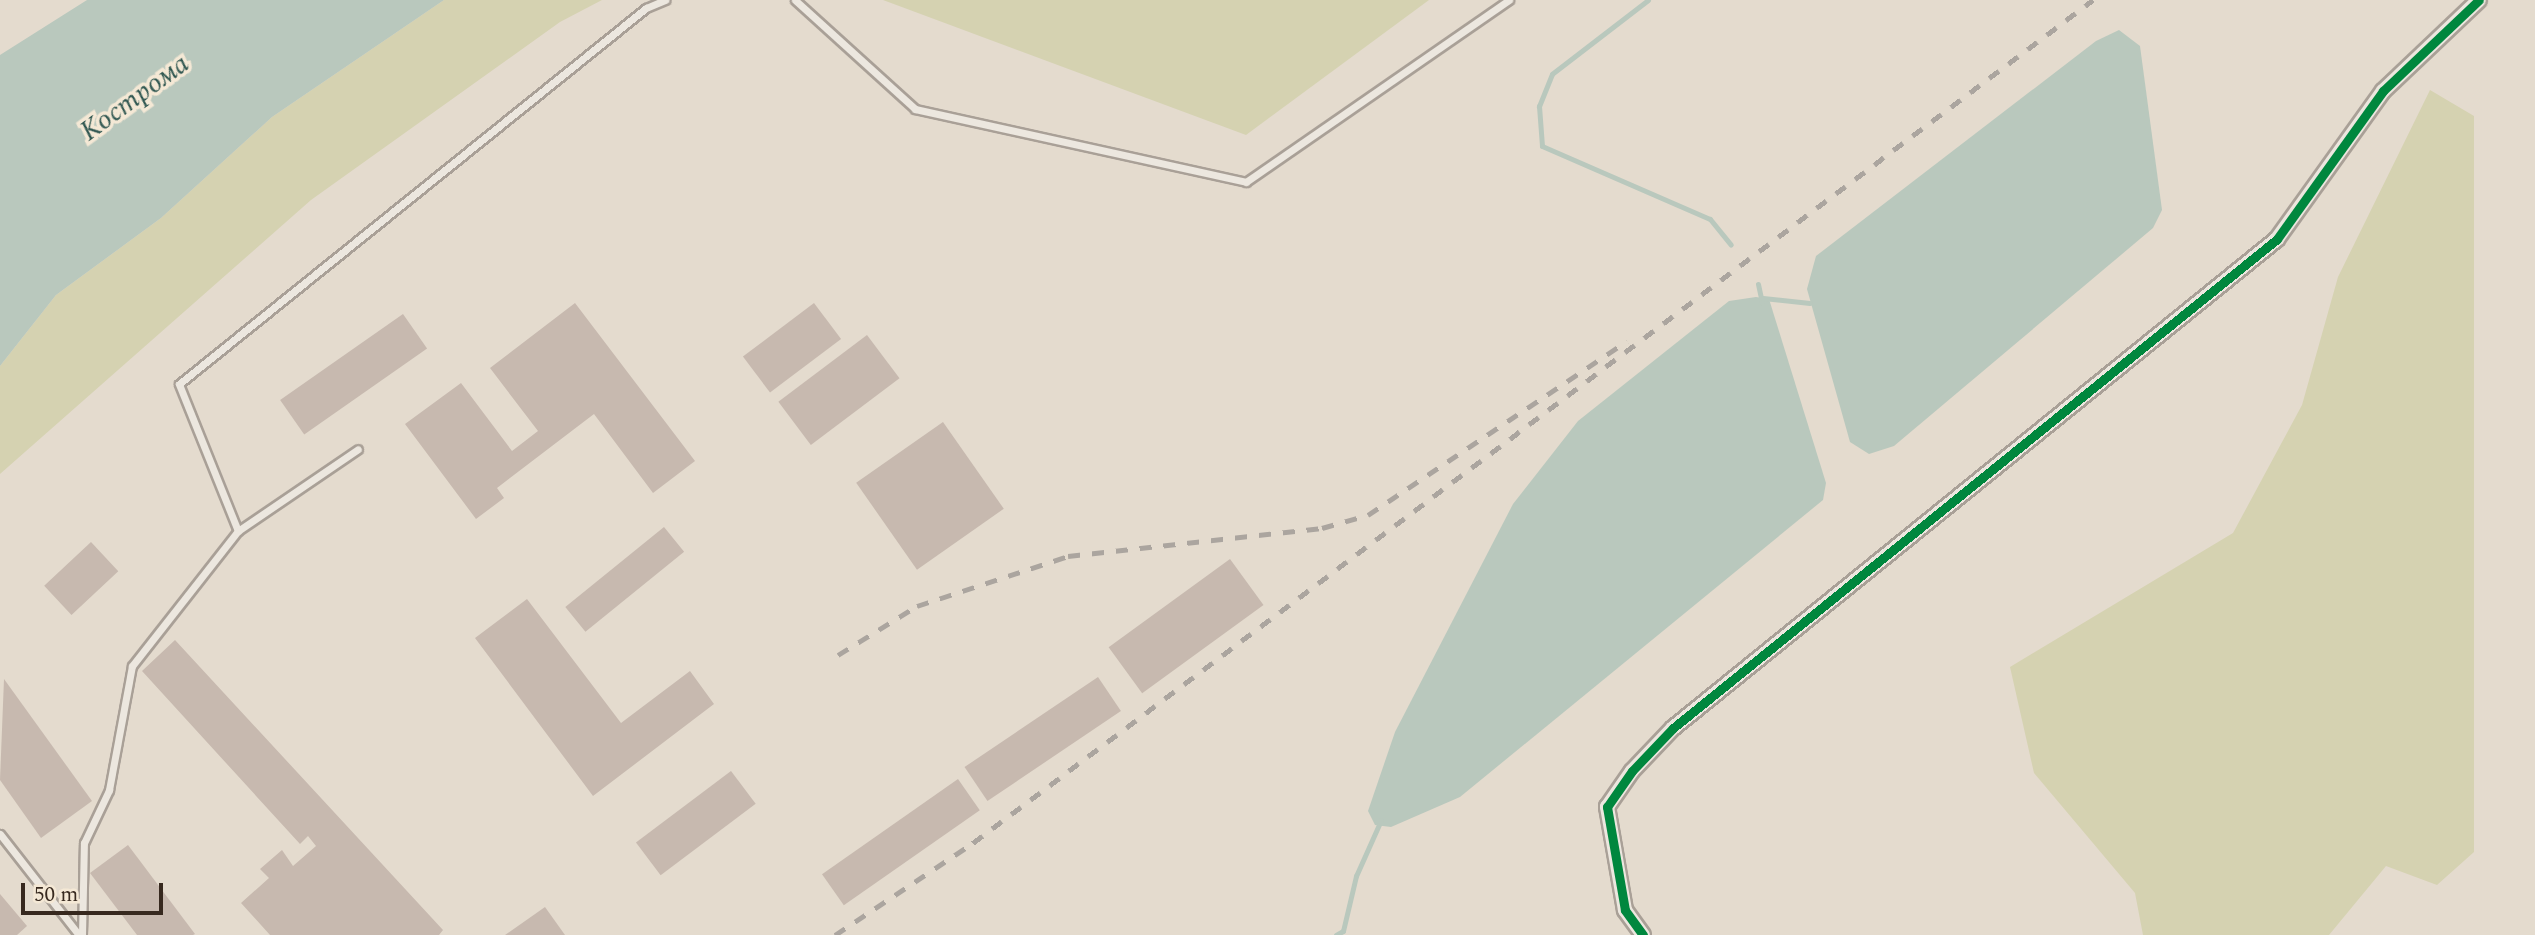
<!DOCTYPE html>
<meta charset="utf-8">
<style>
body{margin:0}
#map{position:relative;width:2535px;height:935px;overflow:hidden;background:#e4dbce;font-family:Spectral,serif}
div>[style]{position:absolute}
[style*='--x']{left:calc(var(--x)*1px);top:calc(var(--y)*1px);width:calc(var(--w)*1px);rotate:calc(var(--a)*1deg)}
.green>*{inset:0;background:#d5d2b1}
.water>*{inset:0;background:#b9c8bd}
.stream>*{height:5px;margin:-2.5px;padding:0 2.5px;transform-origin:2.5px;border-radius:2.5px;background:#b9c8bd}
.building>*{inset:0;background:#c7b9af;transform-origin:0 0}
.roads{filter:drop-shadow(2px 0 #a9a097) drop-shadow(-2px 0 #a9a097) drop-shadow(0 2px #a9a097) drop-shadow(0 -2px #a9a097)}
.service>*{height:7px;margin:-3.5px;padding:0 3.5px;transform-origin:3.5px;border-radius:3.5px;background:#ece7df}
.minor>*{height:14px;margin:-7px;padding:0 7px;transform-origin:7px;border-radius:7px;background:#ece7df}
.rail>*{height:5px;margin-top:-2.5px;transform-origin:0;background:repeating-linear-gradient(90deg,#aba59f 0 12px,transparent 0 24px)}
.cycleway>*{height:9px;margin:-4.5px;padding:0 4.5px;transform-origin:4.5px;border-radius:4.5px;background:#00873e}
span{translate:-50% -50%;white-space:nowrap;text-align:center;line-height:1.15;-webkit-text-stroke:7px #f4e8d5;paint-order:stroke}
.water-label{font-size:28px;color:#2f5650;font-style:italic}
.scale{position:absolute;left:21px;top:883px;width:142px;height:32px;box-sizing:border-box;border:4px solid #37291f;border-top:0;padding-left:9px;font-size:21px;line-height:24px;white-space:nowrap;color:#37291f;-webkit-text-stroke:5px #f4e8d5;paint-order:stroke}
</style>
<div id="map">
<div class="green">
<div style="clip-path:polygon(444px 0,602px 0,560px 22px,311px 200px,0 474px,0 366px,56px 295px,161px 218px,272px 117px)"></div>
<div style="clip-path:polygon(883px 0,1429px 0,1246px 135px)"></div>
<div style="clip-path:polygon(2430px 90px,2474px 116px,2474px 852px,2437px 885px,2386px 866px,2329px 935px,2143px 935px,2135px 893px,2034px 773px,2010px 667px,2233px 533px,2302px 405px,2338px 277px)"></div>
</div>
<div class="water">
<div style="clip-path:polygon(87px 0,444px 0,272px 117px,161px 218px,56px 295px,0 366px,0 55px)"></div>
<div style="clip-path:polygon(2119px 30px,2140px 46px,2162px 210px,2153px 228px,1894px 446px,1869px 454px,1850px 442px,1807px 289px,1816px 256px,2096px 41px)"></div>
<div style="clip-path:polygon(1756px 297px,1769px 299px,1826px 483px,1823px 500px,1460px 797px,1391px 827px,1375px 825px,1368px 811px,1395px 732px,1513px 504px,1578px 421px,1729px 301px)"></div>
</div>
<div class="stream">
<div style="--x:1648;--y:0;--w:121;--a:142.4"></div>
<div style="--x:1552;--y:74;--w:35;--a:112"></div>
<div style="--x:1539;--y:106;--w:40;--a:85.7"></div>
<div style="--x:1542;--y:146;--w:183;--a:23.5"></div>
<div style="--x:1710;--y:219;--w:33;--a:51"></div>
<div style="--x:1758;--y:284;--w:19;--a:78"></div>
<div style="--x:1763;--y:298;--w:47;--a:6.1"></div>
<div style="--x:1336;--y:935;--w:8;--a:-30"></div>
<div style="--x:1343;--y:931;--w:57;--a:-76.7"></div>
<div style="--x:1356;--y:876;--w:61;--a:-65.9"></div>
</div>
<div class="building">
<div style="clip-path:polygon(575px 303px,695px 461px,653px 493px,594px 414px,497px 488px,504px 498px,476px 519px,405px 424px,461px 383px,512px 451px,538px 431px,490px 368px)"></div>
<div style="left:814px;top:303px;width:45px;height:89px;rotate:53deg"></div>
<div style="left:403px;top:314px;width:42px;height:150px;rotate:55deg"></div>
<div style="left:867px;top:335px;width:54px;height:111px;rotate:53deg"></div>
<div style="left:943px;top:422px;width:106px;height:106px;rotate:55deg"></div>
<div style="left:664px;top:527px;width:32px;height:127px;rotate:51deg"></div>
<div style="left:91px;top:542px;width:40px;height:64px;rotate:47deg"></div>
<div style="left:1230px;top:559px;width:57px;height:150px;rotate:54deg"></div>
<div style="clip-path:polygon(527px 599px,621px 723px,690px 671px,714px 704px,593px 796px,475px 638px)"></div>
<div style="clip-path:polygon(175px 640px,443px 930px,439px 935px,270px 935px,241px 903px,269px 878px,260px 869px,282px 850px,293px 866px,316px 846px,308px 836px,300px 844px,142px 671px)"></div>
<div style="left:1098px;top:677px;width:41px;height:161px;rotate:56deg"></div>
<div style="clip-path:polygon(4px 679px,92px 801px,41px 838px,0 780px)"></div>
<div style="left:731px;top:771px;width:41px;height:119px;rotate:53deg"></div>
<div style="left:958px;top:779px;width:38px;height:166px;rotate:55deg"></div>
<div style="clip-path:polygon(128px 845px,195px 934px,193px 935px,137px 935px,90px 873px)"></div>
<div style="clip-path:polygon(0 894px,27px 926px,17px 935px,0 935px)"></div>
<div style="clip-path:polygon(545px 907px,565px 935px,505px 935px)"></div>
</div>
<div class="roads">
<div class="service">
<div style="--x:795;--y:0;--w:162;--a:42.2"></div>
<div style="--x:915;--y:109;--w:339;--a:12.4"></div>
<div style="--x:1246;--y:182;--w:320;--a:-34.7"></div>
<div style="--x:238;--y:531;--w:158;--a:-111.9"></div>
<div style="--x:179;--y:384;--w:600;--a:-38.84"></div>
<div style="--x:646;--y:8;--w:21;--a:-23"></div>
<div style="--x:0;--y:834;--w:128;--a:52"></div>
<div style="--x:82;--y:935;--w:92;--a:-88.8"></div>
<div style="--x:84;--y:843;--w:59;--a:-64.7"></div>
<div style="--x:109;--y:790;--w:126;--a:-79.5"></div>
<div style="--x:132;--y:666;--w:172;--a:-51.9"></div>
<div style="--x:238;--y:531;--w:145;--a:-34.3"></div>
</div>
<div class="minor">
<div style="--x:1643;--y:935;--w:31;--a:-126"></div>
<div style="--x:1625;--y:910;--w:105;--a:-99.9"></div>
<div style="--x:1607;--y:807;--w:44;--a:-55.2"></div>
<div style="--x:1632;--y:771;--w:59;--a:-46.4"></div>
<div style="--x:1673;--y:728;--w:777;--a:-38.99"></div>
<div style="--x:2277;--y:239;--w:182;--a:-54.4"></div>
<div style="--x:2383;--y:91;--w:132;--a:-43.5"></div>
</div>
</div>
<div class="rail">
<div style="--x:838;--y:655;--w:93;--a:-31.8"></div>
<div style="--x:917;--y:606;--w:159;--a:-18.3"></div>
<div style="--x:1068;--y:556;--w:256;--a:-6.3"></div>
<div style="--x:1322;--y:528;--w:48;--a:-15.8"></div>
<div style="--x:1368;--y:515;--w:312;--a:-33.9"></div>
<div style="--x:835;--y:935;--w:166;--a:-33.7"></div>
<div style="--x:973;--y:843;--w:1402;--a:-36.97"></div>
</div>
<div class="cycleway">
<div style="--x:1643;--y:935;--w:31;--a:-126"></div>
<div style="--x:1625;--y:910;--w:105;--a:-99.9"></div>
<div style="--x:1607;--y:807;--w:44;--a:-55.2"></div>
<div style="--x:1632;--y:771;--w:59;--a:-46.4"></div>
<div style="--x:1673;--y:728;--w:777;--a:-38.99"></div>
<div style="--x:2277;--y:239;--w:182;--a:-54.4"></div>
<div style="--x:2383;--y:91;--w:132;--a:-43.5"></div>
</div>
<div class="water-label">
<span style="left:135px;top:98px;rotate:-36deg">Кострома</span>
</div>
<div class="scale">50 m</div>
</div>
